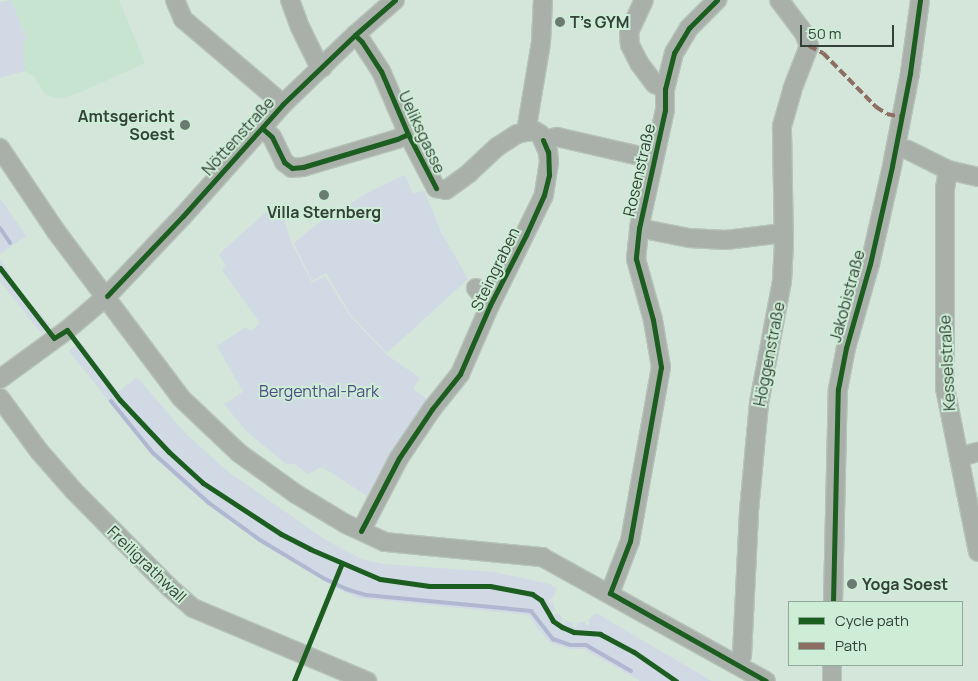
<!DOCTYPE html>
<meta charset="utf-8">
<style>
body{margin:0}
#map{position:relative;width:978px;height:681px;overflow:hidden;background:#d4e6da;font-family:Manrope,sans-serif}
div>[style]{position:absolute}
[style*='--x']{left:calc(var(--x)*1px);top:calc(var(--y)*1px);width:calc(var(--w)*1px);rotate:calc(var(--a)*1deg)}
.built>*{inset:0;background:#c7e4d0}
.green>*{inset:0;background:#d0d9e4}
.stream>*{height:4px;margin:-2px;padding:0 2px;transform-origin:2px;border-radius:2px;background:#b0b7d0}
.roads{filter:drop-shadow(1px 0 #b6c3ba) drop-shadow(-1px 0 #b6c3ba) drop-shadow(0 1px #b6c3ba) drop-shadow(0 -1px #b6c3ba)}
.minor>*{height:18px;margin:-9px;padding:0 9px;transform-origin:9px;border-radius:9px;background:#a9b0aa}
.quiet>*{height:4px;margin-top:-2px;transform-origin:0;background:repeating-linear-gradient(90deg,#8d6e63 0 8px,transparent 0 12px)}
.cycleway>*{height:5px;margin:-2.5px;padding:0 2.5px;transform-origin:2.5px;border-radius:2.5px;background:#1b5e20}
.dots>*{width:14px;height:14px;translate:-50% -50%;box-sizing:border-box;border:2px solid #cdedd6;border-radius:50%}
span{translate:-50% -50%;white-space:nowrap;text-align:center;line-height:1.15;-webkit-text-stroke:4px #cdedd6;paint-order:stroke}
.poi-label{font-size:16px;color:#344138;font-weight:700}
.left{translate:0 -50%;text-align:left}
.right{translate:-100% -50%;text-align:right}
.street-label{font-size:16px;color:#344138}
.park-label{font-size:16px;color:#4d4d83}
.legend{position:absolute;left:788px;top:601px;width:175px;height:65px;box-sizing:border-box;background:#cdedd6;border:1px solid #90a897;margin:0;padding:6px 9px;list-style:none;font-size:15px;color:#344138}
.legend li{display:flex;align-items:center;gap:10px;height:25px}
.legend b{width:25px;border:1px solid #90a897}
.scale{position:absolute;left:800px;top:25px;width:94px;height:22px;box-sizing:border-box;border:2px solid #344138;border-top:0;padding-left:6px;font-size:15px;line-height:18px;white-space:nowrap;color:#344138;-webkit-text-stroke:4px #cdedd6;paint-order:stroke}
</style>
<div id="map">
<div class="built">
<div style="clip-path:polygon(11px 0,119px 0,145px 63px,79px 93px,62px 98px,52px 97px,45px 94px,34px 77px,25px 71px,24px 41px,27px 40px)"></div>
</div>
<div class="green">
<div style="clip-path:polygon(11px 0,27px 40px,24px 41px,25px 71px,0 78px,0 2px)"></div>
<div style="clip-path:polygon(405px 175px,413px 194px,424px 190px,441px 232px,468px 279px,387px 353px,351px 315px,326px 273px,312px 281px,294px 243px,317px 224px,371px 191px)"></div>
<div style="clip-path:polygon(0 198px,26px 236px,0 254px)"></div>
<div style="clip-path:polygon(279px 205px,292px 244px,312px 283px,325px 276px,350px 316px,387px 355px,420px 378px,413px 389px,430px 401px,372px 499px,322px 467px,308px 474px,294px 464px,286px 464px,246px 431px,224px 404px,243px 392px,217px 346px,246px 327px,251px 331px,260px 323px,222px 270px,226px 266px,219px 254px,265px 213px)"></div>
<div style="clip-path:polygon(0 259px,22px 294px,51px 326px,42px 332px,37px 328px,0 281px)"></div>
<div style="clip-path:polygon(80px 341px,118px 392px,137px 377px,184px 432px,226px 470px,324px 539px,361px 559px,384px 564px,494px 572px,550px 584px,557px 588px,553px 598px,549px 599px,549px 602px,553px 602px,555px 610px,552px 612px,554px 615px,557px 612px,563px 619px,561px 623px,564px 624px,566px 621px,574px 623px,573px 627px,576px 628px,577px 623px,585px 622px,587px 626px,590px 624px,588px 620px,596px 613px,712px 681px,640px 681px,584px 649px,571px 649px,551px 643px,537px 628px,529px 615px,358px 598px,340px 590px,261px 543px,208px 505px,182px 483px,146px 448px,69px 351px)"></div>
</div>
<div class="stream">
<div style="--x:0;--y:228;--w:18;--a:56"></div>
<div style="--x:111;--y:401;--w:67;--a:51.1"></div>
<div style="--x:153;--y:453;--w:75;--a:41.8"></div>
<div style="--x:209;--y:503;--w:63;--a:36"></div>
<div style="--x:260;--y:540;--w:76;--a:31"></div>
<div style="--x:325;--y:579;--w:23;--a:25"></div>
<div style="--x:346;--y:589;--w:21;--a:17"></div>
<div style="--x:366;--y:595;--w:166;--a:5.5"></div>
<div style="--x:531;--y:611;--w:36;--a:52"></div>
<div style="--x:553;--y:639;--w:18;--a:19"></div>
<div style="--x:570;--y:645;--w:16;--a:0"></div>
<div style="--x:586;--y:645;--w:52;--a:30"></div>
</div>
<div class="roads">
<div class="minor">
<div style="--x:175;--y:0;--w:21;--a:67"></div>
<div style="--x:183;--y:19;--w:131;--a:40.4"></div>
<div style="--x:290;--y:0;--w:29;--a:70"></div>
<div style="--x:300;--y:27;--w:37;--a:64"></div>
<div style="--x:316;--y:60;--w:10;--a:45"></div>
<div style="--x:644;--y:0;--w:35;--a:115"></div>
<div style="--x:629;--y:32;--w:13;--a:86"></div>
<div style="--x:630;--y:45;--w:20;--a:63"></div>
<div style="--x:639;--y:63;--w:26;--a:53"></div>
<div style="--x:655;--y:84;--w:11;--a:27"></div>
<div style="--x:355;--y:35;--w:10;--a:45"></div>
<div style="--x:362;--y:42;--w:35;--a:57"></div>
<div style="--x:381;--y:71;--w:69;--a:66.8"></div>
<div style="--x:408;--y:134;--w:61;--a:62.6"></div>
<div style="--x:436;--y:188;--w:10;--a:11"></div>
<div style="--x:446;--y:190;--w:29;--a:-36"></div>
<div style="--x:469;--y:173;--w:38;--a:-43"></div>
<div style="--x:497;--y:147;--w:24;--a:-33"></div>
<div style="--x:517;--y:134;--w:9;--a:-13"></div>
<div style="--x:526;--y:132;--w:9;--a:-6"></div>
<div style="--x:535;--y:131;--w:6;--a:31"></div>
<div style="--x:540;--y:134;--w:20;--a:66"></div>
<div style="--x:548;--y:152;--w:10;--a:84"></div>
<div style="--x:549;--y:162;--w:33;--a:99"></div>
<div style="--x:544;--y:195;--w:123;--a:116.1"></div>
<div style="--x:490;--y:305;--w:75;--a:113.5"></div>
<div style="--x:460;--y:374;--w:45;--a:128.7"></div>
<div style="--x:432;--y:409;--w:59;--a:124"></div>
<div style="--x:399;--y:458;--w:82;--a:117.5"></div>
<div style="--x:262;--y:128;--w:13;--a:42"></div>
<div style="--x:272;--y:137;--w:28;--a:64"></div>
<div style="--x:284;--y:162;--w:10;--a:37"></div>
<div style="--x:292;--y:168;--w:11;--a:-5"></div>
<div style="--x:303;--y:167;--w:98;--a:-16.6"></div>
<div style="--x:397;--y:139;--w:12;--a:-24"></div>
<div style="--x:526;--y:132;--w:91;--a:-80.5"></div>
<div style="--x:541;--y:42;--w:42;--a:-87.3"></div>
<div style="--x:543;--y:140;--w:14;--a:-12"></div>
<div style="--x:557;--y:137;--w:98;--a:12.9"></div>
<div style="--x:896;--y:147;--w:12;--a:14"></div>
<div style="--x:908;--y:150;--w:45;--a:26.6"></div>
<div style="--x:948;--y:170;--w:31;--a:13"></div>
<div style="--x:0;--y:148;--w:99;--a:56.1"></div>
<div style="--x:55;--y:230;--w:210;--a:53.1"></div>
<div style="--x:181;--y:398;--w:80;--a:43.5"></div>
<div style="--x:239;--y:453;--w:70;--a:35.7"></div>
<div style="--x:296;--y:494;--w:58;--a:31"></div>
<div style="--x:346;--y:524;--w:43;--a:24.8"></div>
<div style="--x:385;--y:542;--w:158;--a:5.5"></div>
<div style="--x:542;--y:557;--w:256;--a:29"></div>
<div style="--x:948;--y:170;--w:18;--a:99"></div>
<div style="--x:945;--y:188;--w:200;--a:90"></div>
<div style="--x:945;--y:388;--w:167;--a:78.6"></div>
<div style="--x:639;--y:228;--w:51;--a:11.3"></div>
<div style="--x:689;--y:238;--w:37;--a:3"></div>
<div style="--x:726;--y:240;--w:58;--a:-6.9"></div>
<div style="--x:476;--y:288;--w:22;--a:51"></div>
<div style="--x:0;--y:379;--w:83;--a:-36.2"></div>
<div style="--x:67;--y:330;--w:52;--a:-40.4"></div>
<div style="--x:107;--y:296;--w:110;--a:-46.5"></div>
<div style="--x:183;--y:216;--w:150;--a:-48.2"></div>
<div style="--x:283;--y:104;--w:100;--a:-43.8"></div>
<div style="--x:355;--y:35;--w:53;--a:-41.2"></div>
<div style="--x:0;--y:398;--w:66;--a:53.7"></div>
<div style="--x:39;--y:451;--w:53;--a:48.8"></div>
<div style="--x:74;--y:491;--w:136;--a:45.3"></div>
<div style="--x:170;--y:588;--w:30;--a:41"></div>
<div style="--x:193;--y:608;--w:189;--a:22.8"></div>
<div style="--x:960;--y:457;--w:19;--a:-16"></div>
<div style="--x:610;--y:593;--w:56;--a:-69"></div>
<div style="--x:630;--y:541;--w:177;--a:-79.9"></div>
<div style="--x:661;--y:367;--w:48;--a:-99.7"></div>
<div style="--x:653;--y:320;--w:63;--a:-105.6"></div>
<div style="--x:636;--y:259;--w:31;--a:-84"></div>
<div style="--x:639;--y:228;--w:121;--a:-77.6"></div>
<div style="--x:665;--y:110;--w:21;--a:-90"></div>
<div style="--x:665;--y:89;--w:37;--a:-76"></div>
<div style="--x:674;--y:53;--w:29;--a:-59"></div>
<div style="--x:689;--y:28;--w:40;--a:-45"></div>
<div style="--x:833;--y:602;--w:213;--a:-88.7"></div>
<div style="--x:838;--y:389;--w:42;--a:-79"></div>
<div style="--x:846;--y:348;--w:87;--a:-74.1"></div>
<div style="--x:870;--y:264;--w:100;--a:-77.3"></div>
<div style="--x:892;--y:166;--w:95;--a:-79"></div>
<div style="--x:910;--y:73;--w:74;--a:-82.2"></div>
<div style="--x:738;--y:665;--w:11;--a:-68"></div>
<div style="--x:742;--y:655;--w:144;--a:-87.2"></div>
<div style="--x:749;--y:511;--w:108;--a:-84.7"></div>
<div style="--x:759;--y:403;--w:124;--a:-79.3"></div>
<div style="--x:782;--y:281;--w:35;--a:-87"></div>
<div style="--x:784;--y:246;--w:120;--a:-91"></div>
<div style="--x:782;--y:126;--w:37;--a:-74"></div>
<div style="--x:792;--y:90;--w:47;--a:-68.9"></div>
<div style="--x:809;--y:46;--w:14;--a:-111"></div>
<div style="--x:804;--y:33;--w:41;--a:-127.1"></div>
<div style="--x:832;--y:681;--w:16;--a:-90"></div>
</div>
</div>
<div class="quiet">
<div style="--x:809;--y:46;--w:16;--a:27"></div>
<div style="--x:823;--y:53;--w:76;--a:45.5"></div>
<div style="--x:876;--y:107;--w:13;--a:32"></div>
<div style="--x:887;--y:114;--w:14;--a:12"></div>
</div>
<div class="cycleway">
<div style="--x:717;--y:0;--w:40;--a:135"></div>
<div style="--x:689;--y:28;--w:29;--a:121"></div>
<div style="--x:674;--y:53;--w:37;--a:104"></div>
<div style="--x:665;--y:89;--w:21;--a:90"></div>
<div style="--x:665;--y:110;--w:121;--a:102.4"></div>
<div style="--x:639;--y:228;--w:31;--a:96"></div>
<div style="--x:636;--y:259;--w:63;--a:74.4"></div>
<div style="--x:653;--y:320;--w:48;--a:80.3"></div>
<div style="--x:661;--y:367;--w:177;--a:100.1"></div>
<div style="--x:630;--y:541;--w:56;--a:111"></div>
<div style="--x:610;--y:593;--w:179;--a:29.4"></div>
<div style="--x:355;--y:35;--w:10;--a:45"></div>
<div style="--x:362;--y:42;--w:35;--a:57"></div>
<div style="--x:381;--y:71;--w:69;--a:66.8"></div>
<div style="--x:408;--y:134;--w:61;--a:62.6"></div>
<div style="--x:262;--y:128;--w:13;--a:42"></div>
<div style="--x:272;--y:137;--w:28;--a:64"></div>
<div style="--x:284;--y:162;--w:10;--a:37"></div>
<div style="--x:292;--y:168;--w:11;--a:-5"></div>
<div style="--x:303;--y:167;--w:98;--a:-16.6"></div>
<div style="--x:397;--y:139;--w:12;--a:-24"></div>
<div style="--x:0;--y:268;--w:88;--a:52.4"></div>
<div style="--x:54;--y:338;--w:15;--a:-32"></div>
<div style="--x:67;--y:330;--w:88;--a:52.9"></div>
<div style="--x:120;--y:400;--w:71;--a:46.7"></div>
<div style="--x:169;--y:452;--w:46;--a:42.4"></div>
<div style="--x:203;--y:483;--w:93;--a:33.2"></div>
<div style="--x:281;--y:534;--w:33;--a:27"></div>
<div style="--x:310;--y:549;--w:76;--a:23.2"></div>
<div style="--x:380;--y:579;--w:50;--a:8"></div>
<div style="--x:430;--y:586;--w:60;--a:0"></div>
<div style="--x:490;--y:586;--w:43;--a:10.8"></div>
<div style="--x:532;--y:594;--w:11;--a:34"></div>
<div style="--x:541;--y:600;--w:24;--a:60"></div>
<div style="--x:553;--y:621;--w:11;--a:34"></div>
<div style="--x:562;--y:627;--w:13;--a:23"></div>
<div style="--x:574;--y:632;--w:26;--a:4"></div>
<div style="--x:600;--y:634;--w:38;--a:28"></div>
<div style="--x:634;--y:652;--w:51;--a:34.6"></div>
<div style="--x:107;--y:296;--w:110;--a:-46.5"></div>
<div style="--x:183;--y:216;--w:150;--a:-48.2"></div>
<div style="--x:283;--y:104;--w:100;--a:-43.8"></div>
<div style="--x:355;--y:35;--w:53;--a:-41.2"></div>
<div style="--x:361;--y:531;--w:82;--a:-62.5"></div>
<div style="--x:399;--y:458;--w:59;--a:-56"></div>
<div style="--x:432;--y:409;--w:45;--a:-51.3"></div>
<div style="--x:460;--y:374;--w:75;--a:-66.5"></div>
<div style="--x:490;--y:305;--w:79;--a:-62.8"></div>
<div style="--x:526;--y:235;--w:44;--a:-65.8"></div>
<div style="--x:544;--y:195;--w:21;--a:-76"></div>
<div style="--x:549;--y:175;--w:23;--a:-92"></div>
<div style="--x:548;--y:152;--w:13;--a:-113"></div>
<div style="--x:833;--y:602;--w:213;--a:-88.7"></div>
<div style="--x:838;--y:389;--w:42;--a:-79"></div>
<div style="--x:846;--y:348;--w:87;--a:-74.1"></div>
<div style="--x:870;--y:264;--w:100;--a:-77.3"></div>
<div style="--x:892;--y:166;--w:95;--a:-79"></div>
<div style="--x:910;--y:73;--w:74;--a:-82.2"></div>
<div style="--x:294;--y:681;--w:127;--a:-67.9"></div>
</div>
<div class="dots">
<div style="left:560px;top:22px;background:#6c7b71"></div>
<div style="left:185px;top:125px;background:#6c7b71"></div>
<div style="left:324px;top:195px;background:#6c7b71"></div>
<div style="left:852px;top:584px;background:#6c7b71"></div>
</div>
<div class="poi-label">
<span class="left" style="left:570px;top:22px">T's GYM</span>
<span class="right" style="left:175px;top:125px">Amtsgericht<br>Soest</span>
<span style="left:324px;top:212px">Villa Sternberg</span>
<span class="left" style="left:862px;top:584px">Yoga Soest</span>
</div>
<div class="street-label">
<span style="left:422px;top:132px;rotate:65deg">Ueliksgasse</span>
<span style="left:238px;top:136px;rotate:-48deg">Nöttenstraße</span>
<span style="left:639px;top:170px;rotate:-77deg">Rosenstraße</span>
<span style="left:495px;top:269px;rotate:-64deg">Steingraben</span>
<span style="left:847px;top:296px;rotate:-75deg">Jakobistraße</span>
<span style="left:769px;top:354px;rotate:-79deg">Höggenstraße</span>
<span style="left:947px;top:363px;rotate:-93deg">Kesselstraße</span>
<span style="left:147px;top:564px;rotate:44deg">Freiligrathwall</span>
</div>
<div class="park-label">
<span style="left:319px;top:391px">Bergenthal-Park</span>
</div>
<ul class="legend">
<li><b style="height:6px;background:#1b5e20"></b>Cycle path</li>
<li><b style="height:6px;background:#8d6e63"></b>Path</li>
</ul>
<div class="scale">50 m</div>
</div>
